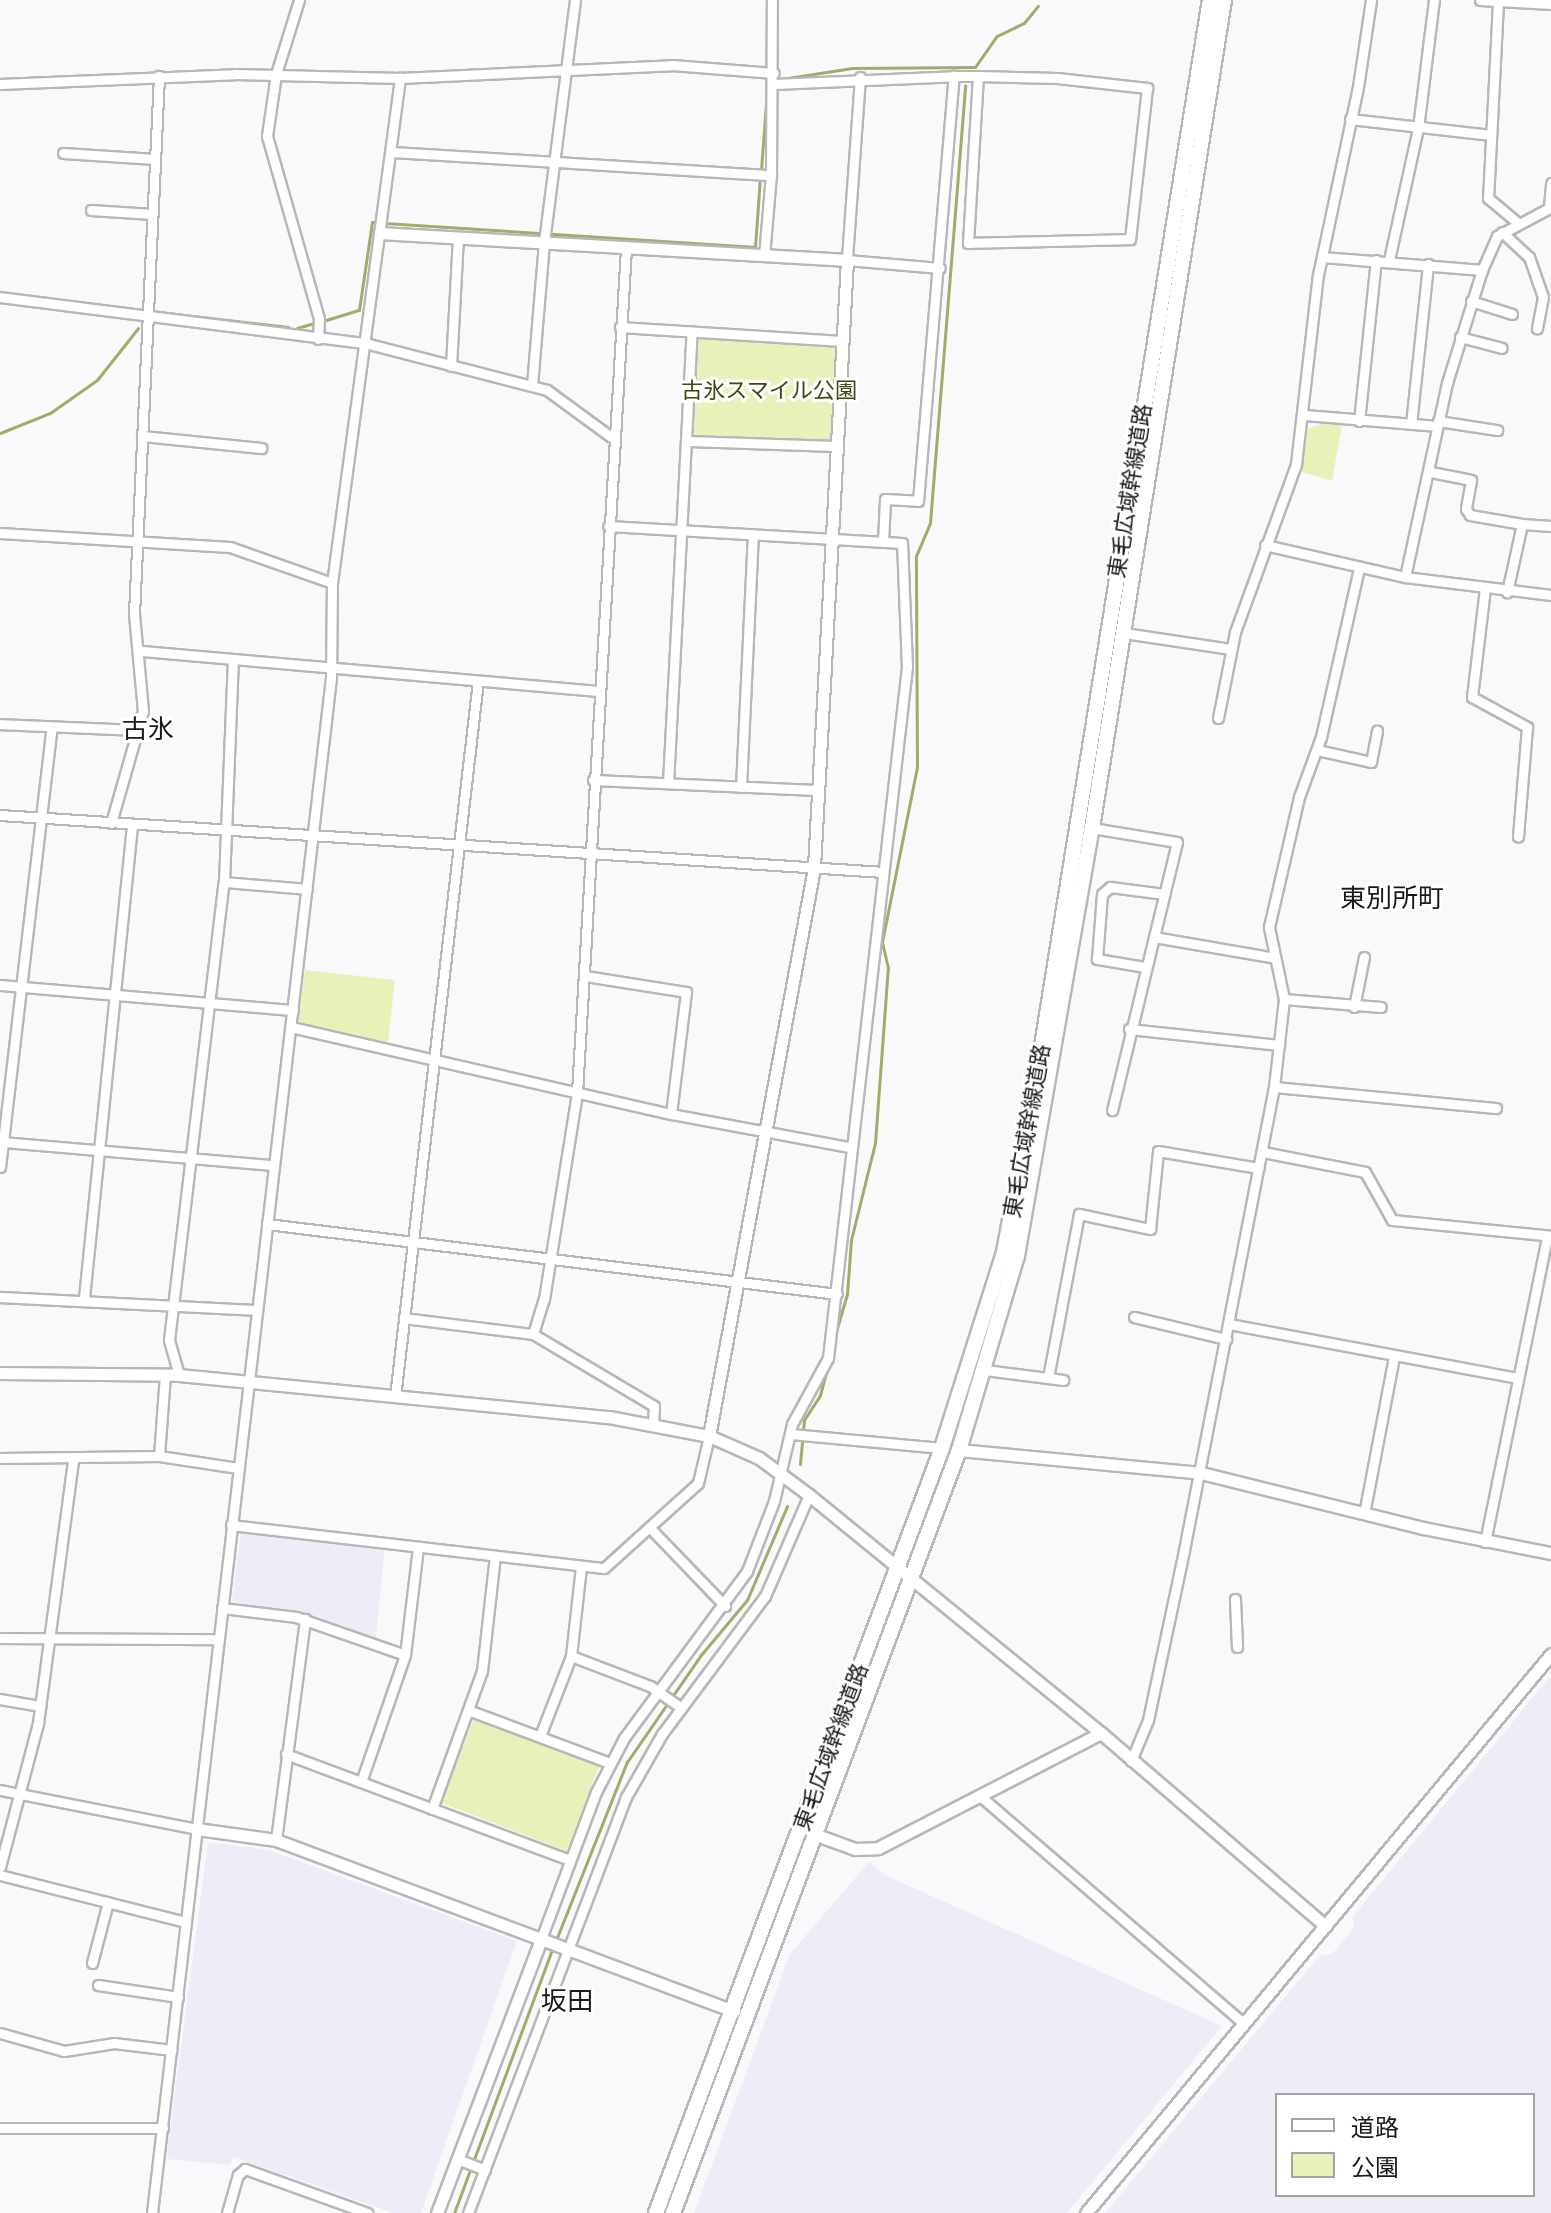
<!DOCTYPE html>
<meta charset="utf-8">
<style>
body{margin:0}
#map{position:relative;width:1551px;height:2213px;overflow:hidden;background:#f9f9fc;font-family:"PT Sans Narrow","Noto Sans JP",sans-serif}
div>[style]{position:absolute}
[style*='--x']{left:calc(var(--x)*1px);top:calc(var(--y)*1px);width:calc(var(--w)*1px);rotate:calc(var(--a)*1deg)}
.built>*{inset:0;background:#ededf8}
.green>*{inset:0;background:#e9f0ba;transform-origin:0 0}
.stream>*{height:3px;margin:-1.5px;padding:0 1.5px;transform-origin:1.5px;border-radius:1.5px;background:#a3ab69}
.roads{filter:drop-shadow(2px 0 #b7b7ba) drop-shadow(-2px 0 #b7b7ba) drop-shadow(0 2px #b7b7ba) drop-shadow(0 -2px #b7b7ba)}
.minor>*{height:9px;margin:-4.5px;padding:0 4.5px;transform-origin:4.5px;border-radius:4.5px;background:#fff}
.tertiary>*{height:11px;margin:-5.5px;padding:0 5.5px;transform-origin:5.5px;border-radius:5.5px;background:#fff}
.trunk>*{height:14px;margin:-7px;padding:0 7px;transform-origin:7px;border-radius:7px;background:#fff}
span{translate:-50% -50%;white-space:nowrap;text-align:center;line-height:1.15;-webkit-text-stroke:6px #fff;paint-order:stroke}
.park-label{font-size:22px;color:#424613}
.street-label{font-size:22px;color:#1a1a1c}
.quarter-label{font-size:26px;color:#1a1a1c}
.legend{position:absolute;left:1275px;top:2093px;width:260px;height:104px;box-sizing:border-box;background:#fff;border:2px solid #a3a3a4;margin:0;padding:10px 14px;list-style:none;font-size:24px;color:#1a1a1c}
.legend li{display:flex;align-items:center;gap:16px;height:40px}
.legend b{width:40px;border:2px solid #a3a3a4}
</style>
<div id="map">
<div class="built">
<div style="clip-path:polygon(241px 1531px,385px 1547px,376px 1638px,306px 1614px,237px 1605px,232px 1599px)"></div>
<div style="clip-path:polygon(evenodd,1551px 1675px,1551px 2213px,1105px 2213px,1319px 1956px,1333px 1953px,1343px 1941px,1354px 1928px,1353px 1916px,1551px 1675px,1277px 2095px,1533px 2095px,1533px 2195px,1277px 2195px,1277px 2095px)"></div>
<div style="clip-path:polygon(208px 1842px,269px 1850px,517px 1941px,421px 2213px,393px 2213px,233px 2157px,230px 2165px,166px 2159px)"></div>
<div style="clip-path:polygon(869px 1862px,887px 1876px,1222px 2026px,1067px 2213px,694px 2213px,790px 1954px)"></div>
</div>
<div class="green">
<div style="left:695px;top:337px;width:147px;height:101px;rotate:4deg"></div>
<div style="clip-path:polygon(1322px 423px,1342px 425px,1332px 481px,1302px 472px,1308px 429px)"></div>
<div style="clip-path:polygon(305px 970px,395px 980px,388px 1043px,302px 1026px,298px 1019px)"></div>
<div style="left:474px;top:1718px;width:134px;height:91px;rotate:21deg"></div>
</div>
<div class="stream">
<div style="--x:775;--y:80;--w:78;--a:-8.9"></div>
<div style="--x:852;--y:68;--w:123;--a:-0.5"></div>
<div style="--x:975;--y:67;--w:38;--a:-55"></div>
<div style="--x:997;--y:36;--w:30;--a:-26"></div>
<div style="--x:1024;--y:23;--w:22;--a:-51"></div>
<div style="--x:761;--y:170;--w:80;--a:-85.7"></div>
<div style="--x:384;--y:223;--w:372;--a:3.7"></div>
<div style="--x:755;--y:247;--w:69;--a:-85.9"></div>
<div style="--x:150;--y:311;--w:139;--a:6.6"></div>
<div style="--x:326;--y:320;--w:34;--a:-17"></div>
<div style="--x:359;--y:310;--w:89;--a:-81.6"></div>
<div style="--x:372;--y:222;--w:5;--a:0"></div>
<div style="--x:297;--y:328;--w:18;--a:-16"></div>
<div style="--x:0;--y:433;--w:54;--a:-21.8"></div>
<div style="--x:50;--y:413;--w:57;--a:-35.1"></div>
<div style="--x:97;--y:380;--w:66;--a:-51.7"></div>
<div style="--x:835;--y:1335;--w:43;--a:-73.7"></div>
<div style="--x:847;--y:1294;--w:54;--a:-85.8"></div>
<div style="--x:851;--y:1240;--w:100;--a:-76.1"></div>
<div style="--x:875;--y:1143;--w:175;--a:-85.8"></div>
<div style="--x:888;--y:968;--w:27;--a:-103"></div>
<div style="--x:882;--y:942;--w:178;--a:-78.7"></div>
<div style="--x:917;--y:767;--w:211;--a:-90.3"></div>
<div style="--x:916;--y:556;--w:36;--a:-67"></div>
<div style="--x:930;--y:523;--w:439;--a:-85.4"></div>
<div style="--x:800;--y:1464;--w:44;--a:-84.8"></div>
<div style="--x:804;--y:1420;--w:30;--a:-57"></div>
<div style="--x:820;--y:1395;--w:30;--a:-75"></div>
<div style="--x:556;--y:1940;--w:192;--a:-68.3"></div>
<div style="--x:627;--y:1762;--w:129;--a:-55.4"></div>
<div style="--x:700;--y:1656;--w:73;--a:-50"></div>
<div style="--x:747;--y:1600;--w:102;--a:-66.9"></div>
<div style="--x:454;--y:2213;--w:284;--a:-69.6"></div>
</div>
<div class="roads">
<div class="minor">
<div style="--x:299;--y:0;--w:77;--a:107.3"></div>
<div style="--x:276;--y:74;--w:63;--a:98.3"></div>
<div style="--x:267;--y:136;--w:190;--a:74.1"></div>
<div style="--x:319;--y:319;--w:20;--a:93"></div>
<div style="--x:1480;--y:0;--w:71;--a:3.2"></div>
<div style="--x:1498;--y:2;--w:196;--a:92.9"></div>
<div style="--x:1488;--y:198;--w:38;--a:40"></div>
<div style="--x:860;--y:77;--w:183;--a:94.1"></div>
<div style="--x:847;--y:260;--w:93;--a:4.9"></div>
<div style="--x:0;--y:84;--w:235;--a:-2.4"></div>
<div style="--x:235;--y:74;--w:165;--a:1.4"></div>
<div style="--x:400;--y:78;--w:272;--a:-2.7"></div>
<div style="--x:672;--y:65;--w:102;--a:4.5"></div>
<div style="--x:774;--y:84;--w:180;--a:-2.5"></div>
<div style="--x:954;--y:76;--w:24;--a:0"></div>
<div style="--x:978;--y:76;--w:79;--a:1.5"></div>
<div style="--x:1057;--y:78;--w:91;--a:6.3"></div>
<div style="--x:1147;--y:88;--w:152;--a:96.4"></div>
<div style="--x:1130;--y:239;--w:162;--a:178.6"></div>
<div style="--x:968;--y:243;--w:167;--a:-86.6"></div>
<div style="--x:1350;--y:119;--w:142;--a:6.5"></div>
<div style="--x:392;--y:152;--w:380;--a:3.5"></div>
<div style="--x:63;--y:153;--w:92;--a:3.7"></div>
<div style="--x:1549;--y:207;--w:24;--a:-85"></div>
<div style="--x:91;--y:210;--w:61;--a:3.8"></div>
<div style="--x:1502;--y:232;--w:37;--a:43"></div>
<div style="--x:1529;--y:257;--w:42;--a:70.7"></div>
<div style="--x:1543;--y:297;--w:32;--a:101"></div>
<div style="--x:764;--y:256;--w:81;--a:-85.1"></div>
<div style="--x:771;--y:175;--w:175;--a:-89.7"></div>
<div style="--x:1322;--y:257;--w:161;--a:4.6"></div>
<div style="--x:1389;--y:260;--w:135;--a:-77.6"></div>
<div style="--x:1418;--y:128;--w:129;--a:-82.9"></div>
<div style="--x:0;--y:297;--w:368;--a:7.2"></div>
<div style="--x:365;--y:343;--w:188;--a:14.5"></div>
<div style="--x:547;--y:390;--w:79;--a:36.3"></div>
<div style="--x:1471;--y:301;--w:43;--a:17.6"></div>
<div style="--x:620;--y:327;--w:222;--a:3.6"></div>
<div style="--x:1460;--y:337;--w:43;--a:14.7"></div>
<div style="--x:451;--y:366;--w:128;--a:-86.9"></div>
<div style="--x:532;--y:385;--w:144;--a:-85.2"></div>
<div style="--x:544;--y:242;--w:244;--a:-82.7"></div>
<div style="--x:1305;--y:415;--w:133;--a:4.7"></div>
<div style="--x:1359;--y:421;--w:162;--a:-84"></div>
<div style="--x:1438;--y:421;--w:60;--a:8.7"></div>
<div style="--x:1411;--y:424;--w:161;--a:-83.9"></div>
<div style="--x:142;--y:436;--w:120;--a:5.8"></div>
<div style="--x:686;--y:441;--w:152;--a:1.9"></div>
<div style="--x:1431;--y:472;--w:41;--a:11.3"></div>
<div style="--x:1471;--y:480;--w:29;--a:100"></div>
<div style="--x:1466;--y:509;--w:7;--a:56"></div>
<div style="--x:1470;--y:515;--w:53;--a:9.8"></div>
<div style="--x:1522;--y:524;--w:70;--a:102.4"></div>
<div style="--x:1522;--y:524;--w:29;--a:4"></div>
<div style="--x:0;--y:533;--w:230;--a:3.5"></div>
<div style="--x:230;--y:547;--w:108;--a:19.4"></div>
<div style="--x:883;--y:542;--w:43;--a:-87.3"></div>
<div style="--x:885;--y:499;--w:33;--a:3"></div>
<div style="--x:918;--y:501;--w:427;--a:-85.2"></div>
<div style="--x:1265;--y:545;--w:144;--a:12.9"></div>
<div style="--x:1405;--y:577;--w:147;--a:7"></div>
<div style="--x:1405;--y:577;--w:198;--a:-77.8"></div>
<div style="--x:1447;--y:383;--w:118;--a:-72.8"></div>
<div style="--x:1482;--y:270;--w:37;--a:-66"></div>
<div style="--x:1497;--y:236;--w:61;--a:-28.2"></div>
<div style="--x:1485;--y:588;--w:110;--a:96.8"></div>
<div style="--x:1472;--y:697;--w:63;--a:28.6"></div>
<div style="--x:1527;--y:727;--w:110;--a:94.7"></div>
<div style="--x:1124;--y:633;--w:108;--a:8.5"></div>
<div style="--x:141;--y:651;--w:460;--a:5"></div>
<div style="--x:1218;--y:718;--w:88;--a:-78.8"></div>
<div style="--x:1235;--y:632;--w:179;--a:-70"></div>
<div style="--x:1296;--y:464;--w:190;--a:-83.4"></div>
<div style="--x:1318;--y:275;--w:192;--a:-78"></div>
<div style="--x:1358;--y:87;--w:88;--a:-81.5"></div>
<div style="--x:0;--y:724;--w:139;--a:2.5"></div>
<div style="--x:1317;--y:750;--w:55;--a:12.5"></div>
<div style="--x:1371;--y:762;--w:32;--a:-79"></div>
<div style="--x:593;--y:780;--w:224;--a:2.6"></div>
<div style="--x:668;--y:783;--w:452;--a:-87"></div>
<div style="--x:741;--y:787;--w:253;--a:-87.3"></div>
<div style="--x:0;--y:815;--w:885;--a:3.69"></div>
<div style="--x:111;--y:823;--w:116;--a:-74.1"></div>
<div style="--x:143;--y:711;--w:97;--a:-95.3"></div>
<div style="--x:134;--y:614;--w:539;--a:-87.34"></div>
<div style="--x:1092;--y:828;--w:86;--a:9.4"></div>
<div style="--x:1177;--y:842;--w:276;--a:103.6"></div>
<div style="--x:224;--y:882;--w:83;--a:4.8"></div>
<div style="--x:1154;--y:937;--w:123;--a:9.8"></div>
<div style="--x:1145;--y:967;--w:49;--a:-170.5"></div>
<div style="--x:1097;--y:959;--w:65;--a:-85.6"></div>
<div style="--x:1102;--y:894;--w:11;--a:-41"></div>
<div style="--x:1110;--y:887;--w:55;--a:7.3"></div>
<div style="--x:585;--y:976;--w:102;--a:9"></div>
<div style="--x:686;--y:992;--w:123;--a:97"></div>
<div style="--x:0;--y:985;--w:294;--a:4.9"></div>
<div style="--x:1284;--y:999;--w:97;--a:4.7"></div>
<div style="--x:1354;--y:1007;--w:51;--a:-78.7"></div>
<div style="--x:291;--y:1027;--w:390;--a:12.9"></div>
<div style="--x:671;--y:1114;--w:181;--a:10.5"></div>
<div style="--x:1129;--y:1029;--w:151;--a:6.1"></div>
<div style="--x:1274;--y:1087;--w:223;--a:5.4"></div>
<div style="--x:3;--y:1142;--w:272;--a:4.9"></div>
<div style="--x:1263;--y:1152;--w:104;--a:11.1"></div>
<div style="--x:1365;--y:1172;--w:55;--a:60.6"></div>
<div style="--x:1392;--y:1220;--w:160;--a:5.7"></div>
<div style="--x:0;--y:1167;--w:443;--a:-83.3"></div>
<div style="--x:267;--y:1224;--w:574;--a:7"></div>
<div style="--x:0;--y:1297;--w:255;--a:2.9"></div>
<div style="--x:84;--y:1298;--w:476;--a:-84.2"></div>
<div style="--x:1134;--y:1317;--w:95;--a:13.4"></div>
<div style="--x:404;--y:1318;--w:130;--a:7.1"></div>
<div style="--x:533;--y:1334;--w:141;--a:30.8"></div>
<div style="--x:654;--y:1406;--w:17;--a:93"></div>
<div style="--x:1229;--y:1324;--w:293;--a:10.6"></div>
<div style="--x:533;--y:1334;--w:37;--a:-73"></div>
<div style="--x:544;--y:1299;--w:209;--a:-80.9"></div>
<div style="--x:577;--y:1093;--w:846;--a:-86.68"></div>
<div style="--x:985;--y:1370;--w:79;--a:7.3"></div>
<div style="--x:179;--y:1375;--w:36;--a:-106"></div>
<div style="--x:169;--y:1340;--w:461;--a:-83.2"></div>
<div style="--x:224;--y:882;--w:222;--a:-87.7"></div>
<div style="--x:1048;--y:1378;--w:167;--a:-79.3"></div>
<div style="--x:1079;--y:1214;--w:73;--a:11.9"></div>
<div style="--x:1150;--y:1229;--w:78;--a:-84.1"></div>
<div style="--x:1158;--y:1151;--w:102;--a:9.6"></div>
<div style="--x:395;--y:1397;--w:721;--a:-83.39"></div>
<div style="--x:790;--y:1434;--w:153;--a:5.3"></div>
<div style="--x:159;--y:1456;--w:81;--a:-85.8"></div>
<div style="--x:0;--y:1458;--w:159;--a:-0.7"></div>
<div style="--x:159;--y:1456;--w:80;--a:8.6"></div>
<div style="--x:1364;--y:1514;--w:161;--a:-79.2"></div>
<div style="--x:231;--y:1525;--w:375;--a:6.6"></div>
<div style="--x:604;--y:1568;--w:127;--a:-42.1"></div>
<div style="--x:698;--y:1483;--w:48;--a:-76.8"></div>
<div style="--x:651;--y:1529;--w:107;--a:46.1"></div>
<div style="--x:1485;--y:1542;--w:312;--a:-78.5"></div>
<div style="--x:1235;--y:1599;--w:48;--a:87.6"></div>
<div style="--x:222;--y:1608;--w:75;--a:6.9"></div>
<div style="--x:296;--y:1617;--w:115;--a:19.2"></div>
<div style="--x:0;--y:1638;--w:219;--a:0.3"></div>
<div style="--x:571;--y:1656;--w:85;--a:20.8"></div>
<div style="--x:650;--y:1686;--w:38;--a:35"></div>
<div style="--x:0;--y:1699;--w:41;--a:9.9"></div>
<div style="--x:468;--y:1710;--w:152;--a:20.5"></div>
<div style="--x:540;--y:1736;--w:86;--a:-68.8"></div>
<div style="--x:571;--y:1656;--w:90;--a:-83.6"></div>
<div style="--x:286;--y:1754;--w:302;--a:20.5"></div>
<div style="--x:1131;--y:1761;--w:44;--a:-67.5"></div>
<div style="--x:1148;--y:1720;--w:174;--a:-78"></div>
<div style="--x:1184;--y:1550;--w:472;--a:-79"></div>
<div style="--x:1274;--y:1087;--w:89;--a:-83.5"></div>
<div style="--x:1284;--y:999;--w:74;--a:-101.8"></div>
<div style="--x:1269;--y:927;--w:133;--a:-77"></div>
<div style="--x:1299;--y:797;--w:64;--a:-69.9"></div>
<div style="--x:1321;--y:737;--w:173;--a:-77.3"></div>
<div style="--x:361;--y:1782;--w:134;--a:-70.9"></div>
<div style="--x:405;--y:1655;--w:109;--a:-83.1"></div>
<div style="--x:0;--y:1790;--w:201;--a:11.2"></div>
<div style="--x:979;--y:1795;--w:350;--a:40.8"></div>
<div style="--x:432;--y:1809;--w:147;--a:-70.1"></div>
<div style="--x:482;--y:1671;--w:116;--a:-83.6"></div>
<div style="--x:276;--y:1840;--w:223;--a:-82.5"></div>
<div style="--x:0;--y:1867;--w:149;--a:-75.2"></div>
<div style="--x:38;--y:1723;--w:266;--a:-82.4"></div>
<div style="--x:0;--y:1875;--w:192;--a:14.2"></div>
<div style="--x:541;--y:1939;--w:157;--a:-69.5"></div>
<div style="--x:596;--y:1792;--w:61;--a:-62.6"></div>
<div style="--x:624;--y:1738;--w:207;--a:-53.6"></div>
<div style="--x:747;--y:1571;--w:75;--a:-68.9"></div>
<div style="--x:774;--y:1501;--w:79;--a:-76.8"></div>
<div style="--x:792;--y:1424;--w:75;--a:-61.4"></div>
<div style="--x:828;--y:1358;--w:696;--a:-83.48"></div>
<div style="--x:907;--y:667;--w:124;--a:-92.3"></div>
<div style="--x:902;--y:543;--w:294;--a:-176.7"></div>
<div style="--x:92;--y:1963;--w:63;--a:-75.3"></div>
<div style="--x:98;--y:1985;--w:81;--a:8.5"></div>
<div style="--x:0;--y:2033;--w:66;--a:15.7"></div>
<div style="--x:64;--y:2051;--w:51;--a:-9.1"></div>
<div style="--x:114;--y:2043;--w:58;--a:6.9"></div>
<div style="--x:0;--y:2128;--w:163;--a:0"></div>
<div style="--x:457;--y:2159;--w:30;--a:21"></div>
<div style="--x:152;--y:2213;--w:1545;--a:-83.35"></div>
<div style="--x:331;--y:678;--w:95;--a:-89.4"></div>
<div style="--x:332;--y:583;--w:510;--a:-82.33"></div>
<div style="--x:227;--y:2213;--w:40;--a:-74"></div>
<div style="--x:238;--y:2175;--w:9;--a:-41"></div>
<div style="--x:245;--y:2169;--w:130;--a:19.8"></div>
<div style="--x:468;--y:2213;--w:445;--a:-69.2"></div>
<div style="--x:626;--y:1797;--w:73;--a:-60.3"></div>
<div style="--x:662;--y:1734;--w:172;--a:-53.3"></div>
<div style="--x:765;--y:1596;--w:110;--a:-66.5"></div>
</div>
<div class="tertiary">
<div style="--x:380;--y:233;--w:468;--a:3.3"></div>
<div style="--x:847;--y:260;--w:609;--a:93.11"></div>
<div style="--x:814;--y:868;--w:578;--a:100.47"></div>
<div style="--x:0;--y:1373;--w:179;--a:0.6"></div>
<div style="--x:179;--y:1375;--w:432;--a:5.6"></div>
<div style="--x:609;--y:1417;--w:102;--a:10.8"></div>
<div style="--x:709;--y:1436;--w:55;--a:23.7"></div>
<div style="--x:759;--y:1458;--w:62;--a:36.5"></div>
<div style="--x:809;--y:1495;--w:377;--a:39.2"></div>
<div style="--x:1101;--y:1733;--w:296;--a:40.7"></div>
<div style="--x:959;--y:1450;--w:243;--a:5.4"></div>
<div style="--x:1201;--y:1473;--w:229;--a:13.9"></div>
<div style="--x:1423;--y:1528;--w:130;--a:11.1"></div>
<div style="--x:197;--y:1829;--w:80;--a:7.9"></div>
<div style="--x:276;--y:1840;--w:489;--a:20.5"></div>
<div style="--x:814;--y:1834;--w:44;--a:20.1"></div>
<div style="--x:855;--y:1849;--w:23;--a:-2"></div>
<div style="--x:878;--y:1848;--w:251;--a:-27.3"></div>
<div style="--x:437;--y:2213;--w:293;--a:-69.2"></div>
<div style="--x:1086;--y:2213;--w:727;--a:-50.24"></div>
</div>
<div class="trunk">
<div style="--x:656;--y:2213;--w:817;--a:-69.5"></div>
<div style="--x:942;--y:1448;--w:206;--a:-72.4"></div>
<div style="--x:1004;--y:1252;--w:184;--a:-79.4"></div>
<div style="--x:1038;--y:1071;--w:1085;--a:-80.88"></div>
<div style="--x:673;--y:2213;--w:815;--a:-69.45"></div>
<div style="--x:959;--y:1450;--w:202;--a:-73.4"></div>
<div style="--x:1017;--y:1256;--w:435;--a:-80.1"></div>
<div style="--x:1092;--y:828;--w:838;--a:-80.94"></div>
</div>
</div>
<div class="park-label">
<span style="left:769px;top:391px">古氷スマイル公園</span>
</div>
<div class="street-label">
<span style="left:1130px;top:491px;rotate:-81deg">東毛広域幹線道路</span>
<span style="left:1027px;top:1131px;rotate:-80deg">東毛広域幹線道路</span>
<span style="left:831px;top:1747px;rotate:-70deg">東毛広域幹線道路</span>
</div>
<div class="quarter-label">
<span style="left:148px;top:729px">古氷</span>
<span style="left:1392px;top:898px">東別所町</span>
<span style="left:567px;top:2001px">坂田</span>
</div>
<ul class="legend">
<li><b style="height:10px;background:#fff"></b>道路</li>
<li><b style="height:22px;background:#e9f0ba"></b>公園</li>
</ul>
</div>
